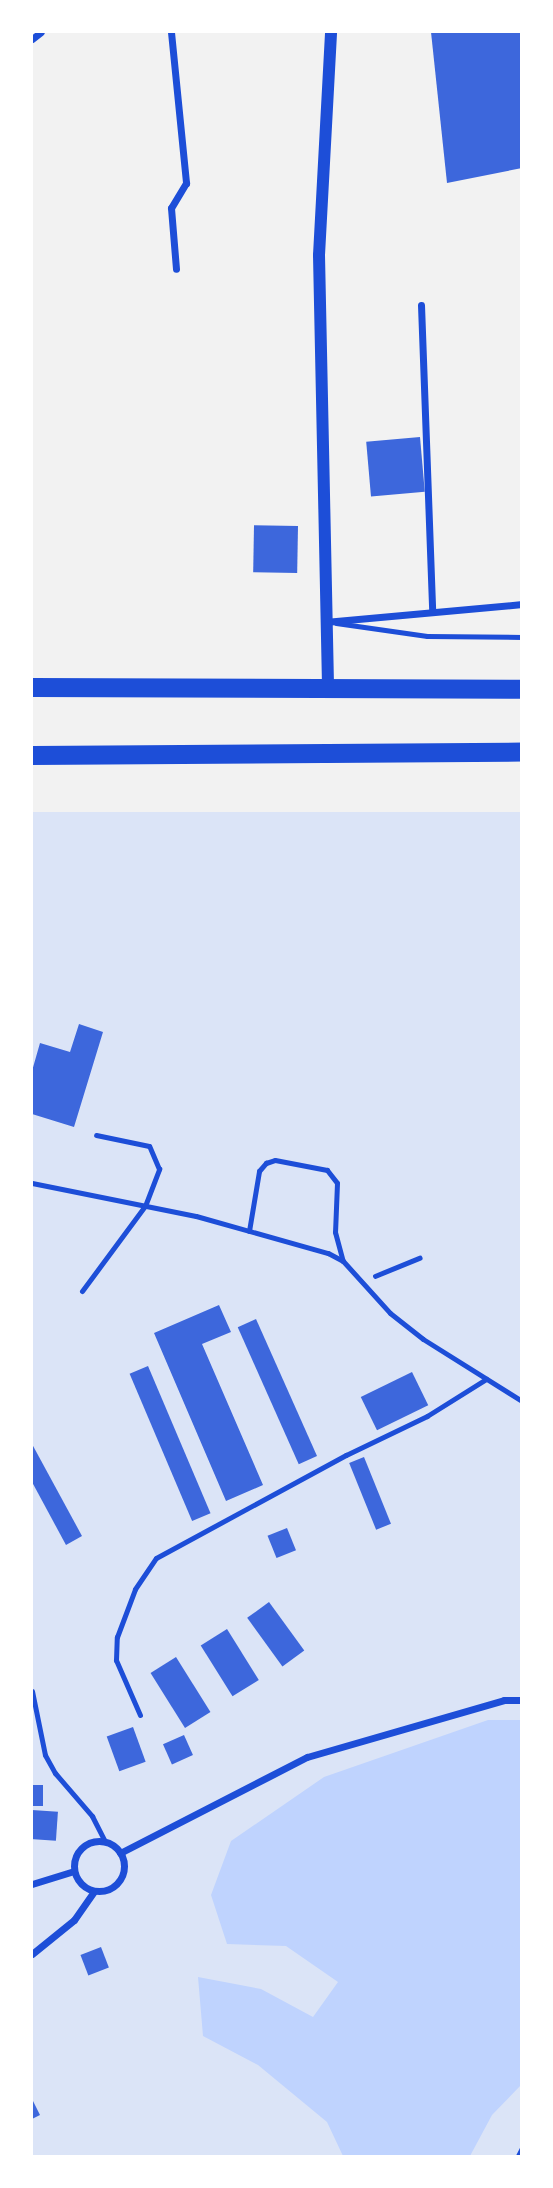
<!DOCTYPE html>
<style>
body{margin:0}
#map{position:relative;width:553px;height:2188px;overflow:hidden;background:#f2f2f2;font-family:Montserrat,sans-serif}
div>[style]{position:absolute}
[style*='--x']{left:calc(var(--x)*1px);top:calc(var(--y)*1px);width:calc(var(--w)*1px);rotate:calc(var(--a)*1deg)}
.green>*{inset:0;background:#dbe4f7;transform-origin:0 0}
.water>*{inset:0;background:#bfd3fe}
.building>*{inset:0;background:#3d67dc;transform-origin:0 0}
.path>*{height:4.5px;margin:-2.25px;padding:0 2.25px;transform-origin:2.25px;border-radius:2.25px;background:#1d4ed8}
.service>*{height:5px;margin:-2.5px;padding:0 2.5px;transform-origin:2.5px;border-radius:2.5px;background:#1d4ed8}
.minor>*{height:7px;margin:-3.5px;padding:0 3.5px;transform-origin:3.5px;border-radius:3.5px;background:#1d4ed8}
.minor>.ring{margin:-3.5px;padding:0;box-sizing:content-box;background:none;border:7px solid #1d4ed8;border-radius:50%}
.tertiary>*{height:12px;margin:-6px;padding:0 6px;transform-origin:6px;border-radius:6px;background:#1d4ed8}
.trunk>*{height:19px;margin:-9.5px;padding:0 9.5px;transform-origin:9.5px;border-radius:9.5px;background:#1d4ed8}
span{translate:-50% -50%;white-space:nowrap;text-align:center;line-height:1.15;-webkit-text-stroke:7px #fff;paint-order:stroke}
.frame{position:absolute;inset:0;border:33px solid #fff;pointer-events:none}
</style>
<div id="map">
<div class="green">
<div style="left:521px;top:812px;width:1344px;height:489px;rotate:90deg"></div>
</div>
<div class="water">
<div style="clip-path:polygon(488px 1720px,521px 1720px,521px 2085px,492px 2115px,470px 2156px,343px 2156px,327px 2122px,258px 2065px,203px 2036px,198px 1977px,261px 1989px,313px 2017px,338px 1982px,286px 1946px,227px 1944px,211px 1895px,231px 1841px,324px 1777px)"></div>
</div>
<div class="building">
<div style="clip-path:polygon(431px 32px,522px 32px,522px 168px,447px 183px)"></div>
<div style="left:420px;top:437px;width:55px;height:54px;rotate:85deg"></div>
<div style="left:298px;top:526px;width:47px;height:44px;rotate:91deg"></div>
<div style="clip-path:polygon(79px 1024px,103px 1032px,74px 1127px,32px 1114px,32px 1071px,40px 1043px,70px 1052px)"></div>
<div style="clip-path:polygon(219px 1305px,231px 1332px,202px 1344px,263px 1485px,226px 1501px,154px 1333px)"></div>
<div style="left:256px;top:1319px;width:150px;height:20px;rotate:66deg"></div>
<div style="left:148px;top:1366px;width:160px;height:20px;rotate:67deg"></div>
<div style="left:412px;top:1372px;width:37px;height:57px;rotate:64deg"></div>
<div style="clip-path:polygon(32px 1444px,82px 1536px,66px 1545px,32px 1482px)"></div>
<div style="left:364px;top:1457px;width:72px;height:16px;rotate:68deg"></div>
<div style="left:287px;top:1528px;width:24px;height:21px;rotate:68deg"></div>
<div style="left:269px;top:1602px;width:60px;height:27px;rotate:54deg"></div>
<div style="left:227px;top:1629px;width:60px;height:31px;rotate:58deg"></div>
<div style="left:176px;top:1657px;width:65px;height:30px;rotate:58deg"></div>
<div style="left:133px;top:1727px;width:37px;height:28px;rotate:70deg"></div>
<div style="left:184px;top:1735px;width:22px;height:23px;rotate:66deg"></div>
<div style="left:32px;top:1785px;width:11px;height:21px"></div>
<div style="left:32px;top:1810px;width:26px;height:29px;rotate:4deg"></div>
<div style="left:101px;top:1947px;width:22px;height:22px;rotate:69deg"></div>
<div style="clip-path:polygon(32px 2099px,40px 2115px,32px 2119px)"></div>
</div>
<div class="path">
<div style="--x:375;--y:1276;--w:48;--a:-22.2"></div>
<div style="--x:518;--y:2156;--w:9;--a:-63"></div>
</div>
<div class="service">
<div style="--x:336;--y:623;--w:92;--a:8.1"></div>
<div style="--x:427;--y:636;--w:95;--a:0.6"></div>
<div style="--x:32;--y:1183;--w:167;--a:11.4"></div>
<div style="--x:196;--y:1216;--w:137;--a:15.7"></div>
<div style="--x:328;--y:1253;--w:17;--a:28"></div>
<div style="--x:343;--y:1261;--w:70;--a:47.9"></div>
<div style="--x:390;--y:1313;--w:42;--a:38.2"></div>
<div style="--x:423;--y:1339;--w:117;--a:32.1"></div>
<div style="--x:249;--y:1231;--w:61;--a:-80.5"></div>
<div style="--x:259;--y:1171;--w:11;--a:-49"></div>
<div style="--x:266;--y:1163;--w:9;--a:-18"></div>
<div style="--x:275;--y:1160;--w:53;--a:10.9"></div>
<div style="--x:327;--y:1170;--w:16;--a:52"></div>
<div style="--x:337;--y:1183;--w:49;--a:92.3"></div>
<div style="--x:335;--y:1232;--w:30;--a:75"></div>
<div style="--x:82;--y:1291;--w:106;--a:-53.5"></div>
<div style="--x:145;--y:1206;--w:40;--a:-69"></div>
<div style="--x:159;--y:1169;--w:25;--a:-113"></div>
<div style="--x:149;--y:1146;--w:54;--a:-168.3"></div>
<div style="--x:32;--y:1691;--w:65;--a:78.5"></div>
<div style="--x:45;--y:1755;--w:21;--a:61"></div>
<div style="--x:55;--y:1773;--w:57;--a:49.3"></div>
<div style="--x:92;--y:1816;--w:29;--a:63"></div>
<div style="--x:140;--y:1715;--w:60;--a:-113.6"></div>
<div style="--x:116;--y:1660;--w:23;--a:-88"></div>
<div style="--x:117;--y:1637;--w:51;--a:-69.4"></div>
<div style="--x:135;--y:1589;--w:37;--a:-56"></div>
<div style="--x:156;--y:1558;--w:216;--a:-28.5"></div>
<div style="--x:346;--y:1455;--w:90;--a:-25.7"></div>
<div style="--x:427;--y:1416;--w:70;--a:-32.1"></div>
</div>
<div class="minor">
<div style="--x:171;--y:32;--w:152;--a:84.3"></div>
<div style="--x:186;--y:183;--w:29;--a:121"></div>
<div style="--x:171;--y:208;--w:61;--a:85.3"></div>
<div style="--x:32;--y:39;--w:11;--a:-38"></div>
<div style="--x:421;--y:305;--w:307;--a:87.9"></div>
<div style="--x:325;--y:622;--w:198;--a:-5.2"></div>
<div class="ring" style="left:74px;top:1841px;width:43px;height:43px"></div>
<div style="--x:120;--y:1853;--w:210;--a:-27.2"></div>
<div style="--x:307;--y:1757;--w:205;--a:-16.1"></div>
<div style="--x:504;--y:1700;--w:18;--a:0"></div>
<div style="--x:32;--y:1884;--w:44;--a:-17.2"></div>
<div style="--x:32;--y:1954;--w:54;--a:-39"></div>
<div style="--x:74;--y:1920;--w:35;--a:-55"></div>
</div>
<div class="tertiary">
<div style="--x:328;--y:685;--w:430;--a:-91.2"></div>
<div style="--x:319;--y:255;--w:223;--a:-86.9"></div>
</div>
<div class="trunk">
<div style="--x:32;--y:687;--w:490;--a:0.2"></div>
<div style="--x:32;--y:755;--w:490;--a:-0.4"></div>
</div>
<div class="frame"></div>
</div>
